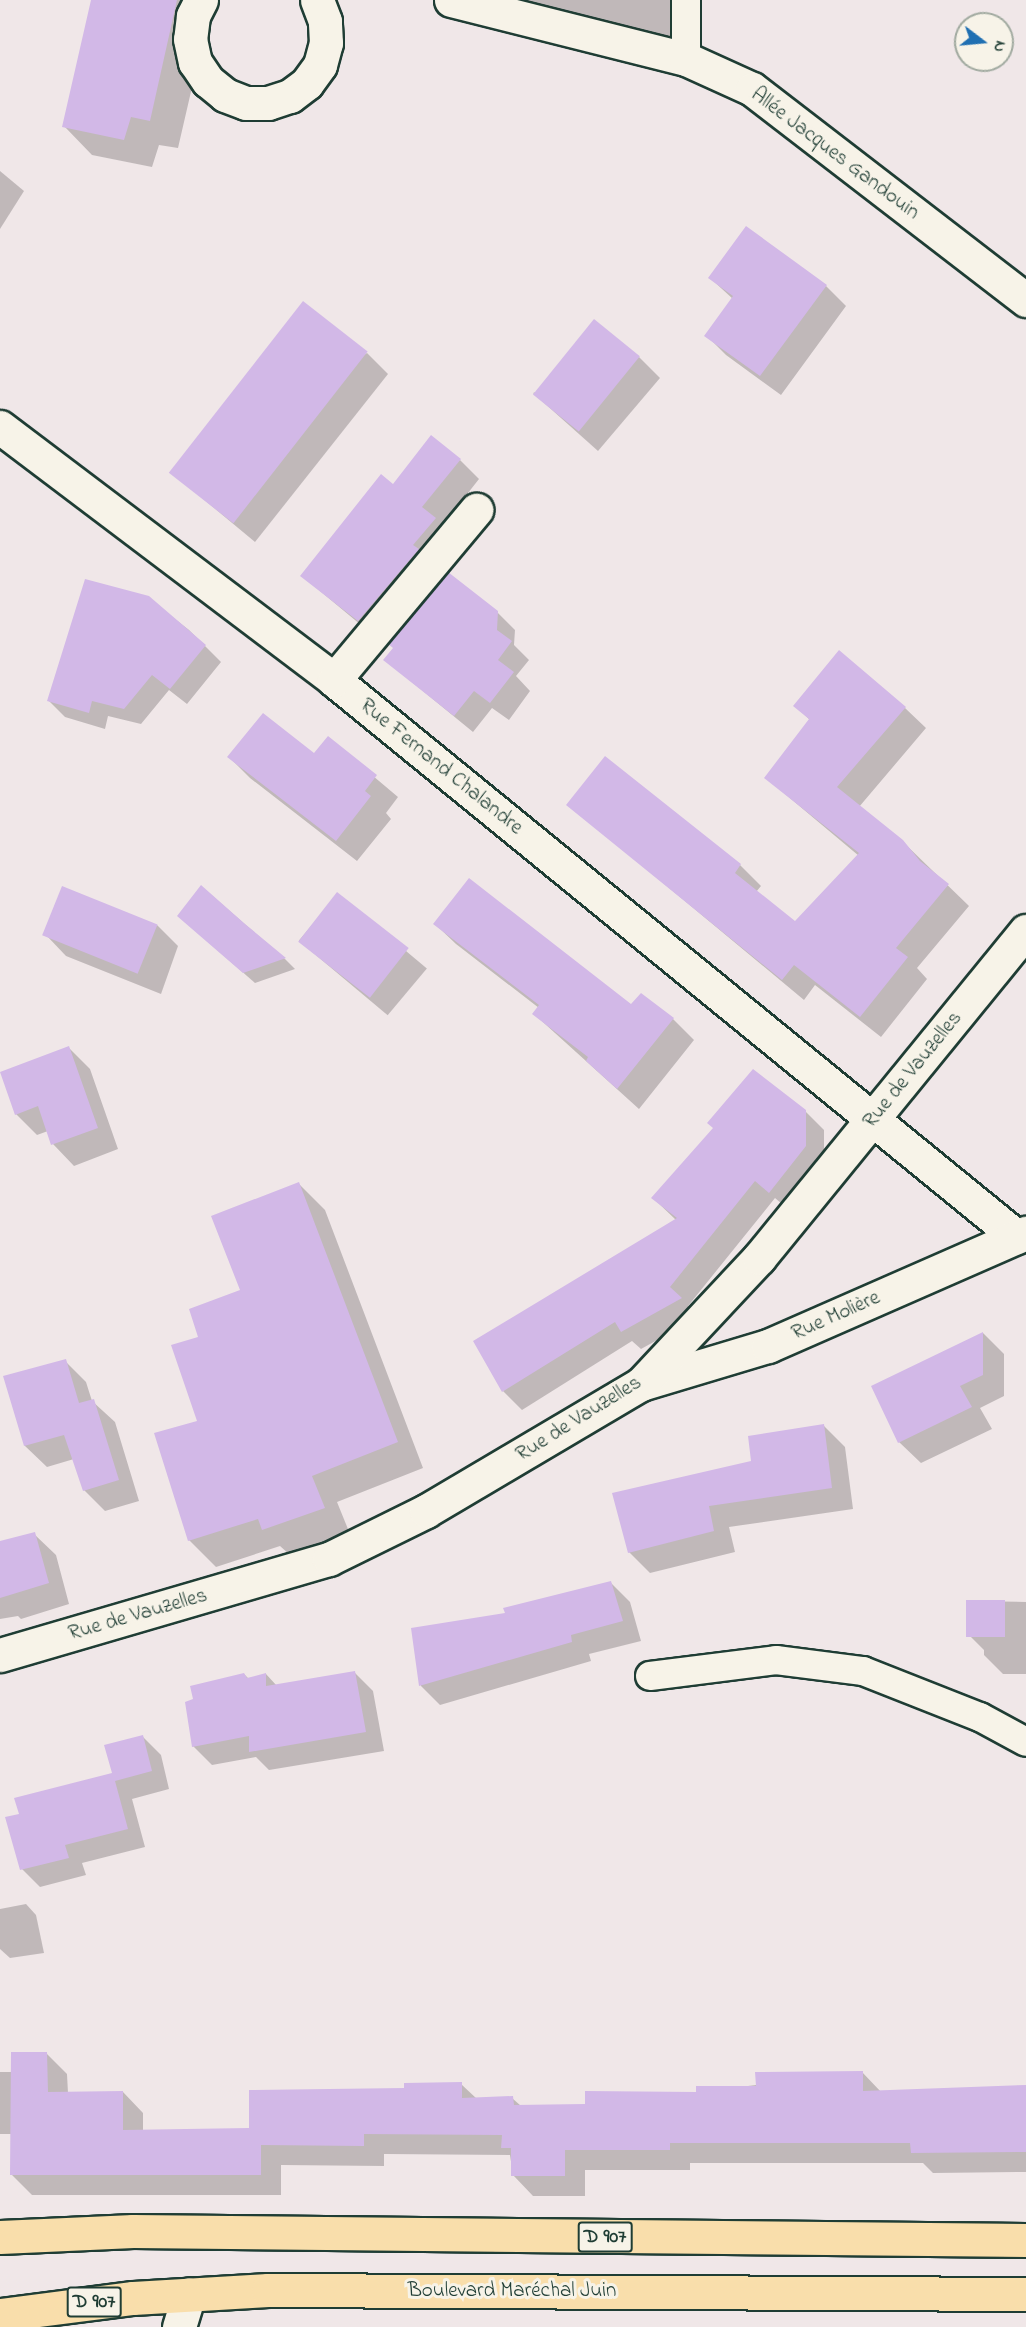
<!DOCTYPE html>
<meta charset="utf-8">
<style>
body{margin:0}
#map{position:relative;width:1026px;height:2327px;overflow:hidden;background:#f0e7e8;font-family:"Indie Flower",sans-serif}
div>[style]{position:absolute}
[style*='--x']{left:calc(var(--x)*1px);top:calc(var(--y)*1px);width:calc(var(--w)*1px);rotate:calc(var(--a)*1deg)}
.shadow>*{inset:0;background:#0003;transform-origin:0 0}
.building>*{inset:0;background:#d2b8e7;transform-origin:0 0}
.roads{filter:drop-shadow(2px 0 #1f3d34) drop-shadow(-2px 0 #1f3d34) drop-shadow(0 2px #1f3d34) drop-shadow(0 -2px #1f3d34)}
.service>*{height:28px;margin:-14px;padding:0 14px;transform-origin:14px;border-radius:14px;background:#f7f3e8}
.minor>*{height:33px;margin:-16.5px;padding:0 16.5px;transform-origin:16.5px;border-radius:16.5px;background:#f7f3e8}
.secondary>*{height:33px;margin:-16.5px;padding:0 16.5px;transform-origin:16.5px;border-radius:16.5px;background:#f7f3e8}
.primary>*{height:33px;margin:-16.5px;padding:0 16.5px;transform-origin:16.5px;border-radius:16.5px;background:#f9deab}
span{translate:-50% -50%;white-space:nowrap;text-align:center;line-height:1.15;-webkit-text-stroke:6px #f7f3e8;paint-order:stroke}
.shield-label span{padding:2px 4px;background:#f7f3e8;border:2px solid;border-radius:4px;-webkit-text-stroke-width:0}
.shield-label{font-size:20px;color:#1f3d34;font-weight:700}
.street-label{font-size:21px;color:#1f3d34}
.north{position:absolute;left:954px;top:12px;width:60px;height:60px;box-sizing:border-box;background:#f7f3e8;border:2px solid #a1aaa0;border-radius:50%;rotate:106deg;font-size:16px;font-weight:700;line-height:24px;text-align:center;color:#1f3d34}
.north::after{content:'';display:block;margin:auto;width:21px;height:27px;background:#1f6fb2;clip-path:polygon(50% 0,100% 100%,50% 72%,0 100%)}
</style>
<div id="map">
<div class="shadow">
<div style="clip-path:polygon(93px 0,190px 0,208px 18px,178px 148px,159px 145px,152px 167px,92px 155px,64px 126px)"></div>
<div style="clip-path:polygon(488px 0,675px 0,682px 45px)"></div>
<div style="clip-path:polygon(0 171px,24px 191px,0 229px)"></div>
<div style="clip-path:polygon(710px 278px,826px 286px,846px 306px,781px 395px,726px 355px,706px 335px,733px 299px)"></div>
<div style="clip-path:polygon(367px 353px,388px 374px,255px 542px,172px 473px)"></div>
<div style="clip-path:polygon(639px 357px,660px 378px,598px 451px,533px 393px)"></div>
<div style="clip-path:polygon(460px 460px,479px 479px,442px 526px,379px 640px,302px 576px,393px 486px)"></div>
<div style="clip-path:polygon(148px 598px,189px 630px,221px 662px,187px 704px,169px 690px,141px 724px,108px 716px,105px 729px,65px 717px,49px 701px)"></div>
<div style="clip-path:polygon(497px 612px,515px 630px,514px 645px,529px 660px,516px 676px,530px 691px,509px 720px,492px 708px,473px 732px,385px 660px)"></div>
<div style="clip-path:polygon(795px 706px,905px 708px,926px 728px,859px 807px,902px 841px,969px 906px,917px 968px,927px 979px,881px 1037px,815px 985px,804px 1000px,568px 804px,605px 758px,740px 865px,761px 886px,756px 892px,795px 923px,859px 856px,766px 778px,810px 720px)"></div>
<div style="clip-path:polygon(328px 738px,398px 797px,386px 813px,391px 819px,357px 861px,250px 778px,229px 757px,314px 755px)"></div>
<div style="clip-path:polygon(202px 887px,285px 959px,295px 969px,255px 983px,190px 926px)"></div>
<div style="left:338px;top:894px;width:116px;height:61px;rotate:40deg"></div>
<div style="clip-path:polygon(435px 924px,631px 1006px,673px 1019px,694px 1040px,639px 1109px,534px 1014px,539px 1008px,456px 944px)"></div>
<div style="clip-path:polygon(157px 925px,178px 946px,161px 994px,66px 956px,46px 935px)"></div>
<div style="clip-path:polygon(69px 1048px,90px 1069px,118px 1149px,74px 1166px,53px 1144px,48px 1131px,37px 1135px,16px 1114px)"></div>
<div style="clip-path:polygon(805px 1111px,824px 1130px,824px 1164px,789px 1210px,775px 1198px,688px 1306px,699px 1317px,641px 1349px,632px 1341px,522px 1410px,503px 1391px,676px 1220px,653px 1198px)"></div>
<div style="clip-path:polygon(299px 1184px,325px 1210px,423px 1468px,337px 1502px,350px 1534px,290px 1555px,280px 1546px,216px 1567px,189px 1540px,199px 1422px,200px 1338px,242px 1291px)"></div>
<div style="clip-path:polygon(983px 1333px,1004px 1354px,1004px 1396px,980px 1408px,992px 1429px,921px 1463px,899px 1442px,873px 1387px)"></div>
<div style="clip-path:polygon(65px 1361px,86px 1382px,92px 1401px,115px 1422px,139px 1501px,105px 1511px,84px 1490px,74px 1459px,47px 1467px,25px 1446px,5px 1377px)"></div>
<div style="clip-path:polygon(823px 1425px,845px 1447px,853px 1509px,729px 1527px,735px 1552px,650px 1573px,629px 1552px,752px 1462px)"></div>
<div style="clip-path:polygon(34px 1534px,56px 1555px,69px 1604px,21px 1619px,18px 1616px,0 1619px,0 1543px)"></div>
<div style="clip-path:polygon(611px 1583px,630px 1602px,641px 1641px,589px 1654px,591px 1661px,440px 1705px,421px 1686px,412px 1629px,507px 1615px)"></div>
<div style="clip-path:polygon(968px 1601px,1026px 1602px,1026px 1674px,1003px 1674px,984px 1655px,984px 1650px,970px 1636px)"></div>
<div style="clip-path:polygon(354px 1672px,373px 1691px,384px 1751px,269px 1770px,256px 1757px,212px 1765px,193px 1746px,244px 1674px,249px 1679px,266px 1674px,277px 1686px)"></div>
<div style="clip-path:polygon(143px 1737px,161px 1755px,169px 1789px,132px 1799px,145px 1847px,82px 1863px,86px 1875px,40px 1887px,22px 1869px,21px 1815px,114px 1774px)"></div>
<div style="clip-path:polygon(26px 1904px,36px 1915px,44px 1953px,10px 1958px,0 1949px,0 1909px)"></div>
<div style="clip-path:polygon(47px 2054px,67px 2074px,68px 2093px,123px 2092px,143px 2113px,143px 2131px,250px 2129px,405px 2090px,461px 2084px,477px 2099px,512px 2098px,521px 2106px,587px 2106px,862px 2072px,882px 2093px,1026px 2087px,1026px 2172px,933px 2173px,923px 2163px,690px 2163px,690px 2170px,585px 2170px,585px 2196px,533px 2196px,513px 2175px,510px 2155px,384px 2154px,384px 2166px,281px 2165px,281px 2195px,32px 2195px,11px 2174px,12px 2134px,0 2134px,0 2072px,12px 2072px)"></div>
</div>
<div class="building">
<div style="clip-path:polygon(91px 0,177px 0,150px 121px,131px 117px,124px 140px,62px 127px)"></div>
<div style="clip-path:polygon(746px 226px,827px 285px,760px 376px,704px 336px,733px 296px,708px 278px)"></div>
<div style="left:303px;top:301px;width:82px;height:218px;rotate:38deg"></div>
<div style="left:594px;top:319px;width:59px;height:97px;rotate:39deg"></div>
<div style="clip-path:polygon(431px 435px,461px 459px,422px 507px,436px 518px,413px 545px,419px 549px,358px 621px,300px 576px,381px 474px,393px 484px)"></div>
<div style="clip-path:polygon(448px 572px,498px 611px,497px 630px,512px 641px,498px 660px,514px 672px,490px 703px,474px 691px,454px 716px,383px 660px,393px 648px,388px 644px)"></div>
<div style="clip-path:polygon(85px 579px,149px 596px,206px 645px,170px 689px,152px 675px,124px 709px,92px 701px,89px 713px,47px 701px)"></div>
<div style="clip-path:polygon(839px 650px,906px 707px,837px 787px,903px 840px,920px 861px,949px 884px,896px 948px,908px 957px,860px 1017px,794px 965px,782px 980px,566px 805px,605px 756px,741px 864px,735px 873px,795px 921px,859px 853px,764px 778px,809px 719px,793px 706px)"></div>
<div style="clip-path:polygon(263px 713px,314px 753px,328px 736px,377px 775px,365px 791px,371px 796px,336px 841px,227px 757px)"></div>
<div style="clip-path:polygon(469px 878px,631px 1004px,641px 993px,674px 1018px,617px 1089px,586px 1061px,588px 1057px,532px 1014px,539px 1005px,433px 924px)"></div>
<div style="clip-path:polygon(201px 885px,245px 924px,286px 958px,243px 973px,177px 916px)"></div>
<div style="left:62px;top:886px;width:103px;height:53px;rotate:22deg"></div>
<div style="left:337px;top:892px;width:91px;height:63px;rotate:38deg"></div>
<div style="clip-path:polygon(69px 1046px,98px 1128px,51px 1145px,38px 1106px,15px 1115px,0 1072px)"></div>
<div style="clip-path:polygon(753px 1069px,806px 1110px,806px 1146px,769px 1193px,755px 1181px,670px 1287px,682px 1298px,621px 1332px,615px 1322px,502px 1392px,473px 1341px,677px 1218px,651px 1198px,713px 1128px,707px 1123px)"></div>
<div style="clip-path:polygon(299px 1182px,398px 1442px,312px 1476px,325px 1508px,262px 1530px,258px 1519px,188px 1541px,154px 1433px,197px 1421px,171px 1345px,198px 1337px,189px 1309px,240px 1290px,211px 1216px)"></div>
<div style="clip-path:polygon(983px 1332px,983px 1375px,960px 1386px,972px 1407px,898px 1443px,871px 1386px)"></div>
<div style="clip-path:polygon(66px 1359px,79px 1403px,94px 1399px,119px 1480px,83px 1491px,64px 1435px,24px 1446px,3px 1376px)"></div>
<div style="clip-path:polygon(824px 1424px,832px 1488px,709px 1506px,714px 1531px,628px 1553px,612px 1493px,751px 1461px,748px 1436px)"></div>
<div style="clip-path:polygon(35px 1532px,49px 1583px,0 1598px,0 1541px)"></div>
<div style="clip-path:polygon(611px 1581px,623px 1621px,571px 1635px,572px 1642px,419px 1686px,411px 1628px,505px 1613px,503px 1608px)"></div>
<div style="left:966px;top:1600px;width:39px;height:37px"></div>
<div style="clip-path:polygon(355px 1671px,366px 1732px,249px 1752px,249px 1736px,192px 1747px,185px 1702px,193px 1699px,190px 1686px,244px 1673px,247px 1678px,266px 1673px,266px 1686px)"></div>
<div style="clip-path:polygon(143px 1735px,152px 1771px,115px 1781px,128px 1829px,65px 1845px,69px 1858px,20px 1870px,5px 1817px,19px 1814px,14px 1798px,112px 1773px,104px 1745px)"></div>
<div style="clip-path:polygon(11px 2052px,47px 2052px,48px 2092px,123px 2091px,123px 2130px,249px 2128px,249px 2090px,404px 2088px,404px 2083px,462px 2082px,462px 2098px,513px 2096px,514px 2105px,585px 2104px,585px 2091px,696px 2092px,696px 2086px,756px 2086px,755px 2072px,863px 2071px,863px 2091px,1026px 2085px,1026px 2152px,911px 2153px,910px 2143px,670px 2143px,670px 2150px,565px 2150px,565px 2176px,511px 2176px,511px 2148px,501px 2148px,502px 2135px,364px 2134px,364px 2146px,261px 2145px,261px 2175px,10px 2175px)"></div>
</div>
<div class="roads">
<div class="service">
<div style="--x:686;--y:0;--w:59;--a:90"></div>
<div style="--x:650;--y:1676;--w:127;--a:-7.2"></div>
<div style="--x:776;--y:1660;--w:88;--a:7.2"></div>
<div style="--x:863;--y:1671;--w:126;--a:21.5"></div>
<div style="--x:980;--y:1717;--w:52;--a:28.5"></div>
</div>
<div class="minor">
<div style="--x:201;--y:0;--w:18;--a:117"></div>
<div style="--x:193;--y:16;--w:23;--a:97"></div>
<div style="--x:190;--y:39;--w:24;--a:78"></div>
<div style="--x:195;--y:62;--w:23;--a:56"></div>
<div style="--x:208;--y:81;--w:22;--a:39"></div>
<div style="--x:225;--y:95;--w:22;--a:21"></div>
<div style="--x:246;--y:103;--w:22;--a:0"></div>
<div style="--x:268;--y:103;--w:23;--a:-18"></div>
<div style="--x:290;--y:96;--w:21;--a:-37"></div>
<div style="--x:307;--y:83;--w:22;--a:-54"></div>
<div style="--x:320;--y:65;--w:23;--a:-75"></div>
<div style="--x:326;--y:43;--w:22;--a:-93"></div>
<div style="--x:325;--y:21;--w:22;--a:-111"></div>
<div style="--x:451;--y:0;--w:242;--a:14.1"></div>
<div style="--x:686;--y:59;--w:72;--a:24.4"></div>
<div style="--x:752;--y:89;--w:346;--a:37.6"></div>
<div style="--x:0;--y:427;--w:419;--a:37.1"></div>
<div style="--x:334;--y:680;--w:881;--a:39.2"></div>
<div style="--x:334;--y:680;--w:222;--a:-50.1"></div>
<div style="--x:641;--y:1384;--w:133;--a:-16.7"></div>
<div style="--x:768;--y:1346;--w:282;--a:-23.7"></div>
<div style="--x:179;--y:2327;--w:34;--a:-73"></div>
</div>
<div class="secondary">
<div style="--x:0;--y:1655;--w:343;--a:-16.3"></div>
<div style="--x:329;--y:1559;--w:108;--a:-26.3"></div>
<div style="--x:426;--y:1511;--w:250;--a:-30.6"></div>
<div style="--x:641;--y:1384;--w:173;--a:-46.9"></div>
<div style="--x:759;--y:1258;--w:422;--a:-50.8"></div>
</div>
<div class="primary">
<div style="--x:0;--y:2237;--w:133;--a:-2.6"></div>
<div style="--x:133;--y:2231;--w:893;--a:0.58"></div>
<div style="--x:0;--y:2315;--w:134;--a:-7.3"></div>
<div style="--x:133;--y:2298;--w:135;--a:-3.4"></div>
<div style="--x:268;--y:2290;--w:758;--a:0.3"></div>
</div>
</div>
<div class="shield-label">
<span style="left:605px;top:2237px">D 907</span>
<span style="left:94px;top:2302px">D 907</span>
</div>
<div class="street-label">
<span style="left:835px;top:154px;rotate:37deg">Allée Jacques Gandouin</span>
<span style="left:441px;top:767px;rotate:39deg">Rue Fernand Chalandre</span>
<span style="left:913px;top:1070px;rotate:-51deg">Rue de Vauzelles</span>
<span style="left:836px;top:1316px;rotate:-24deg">Rue Molière</span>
<span style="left:579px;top:1419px;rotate:-32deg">Rue de Vauzelles</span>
<span style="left:138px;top:1615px;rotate:-16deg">Rue de Vauzelles</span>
<span style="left:512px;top:2291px">Boulevard Maréchal Juin</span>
</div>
<div class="north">N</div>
</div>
